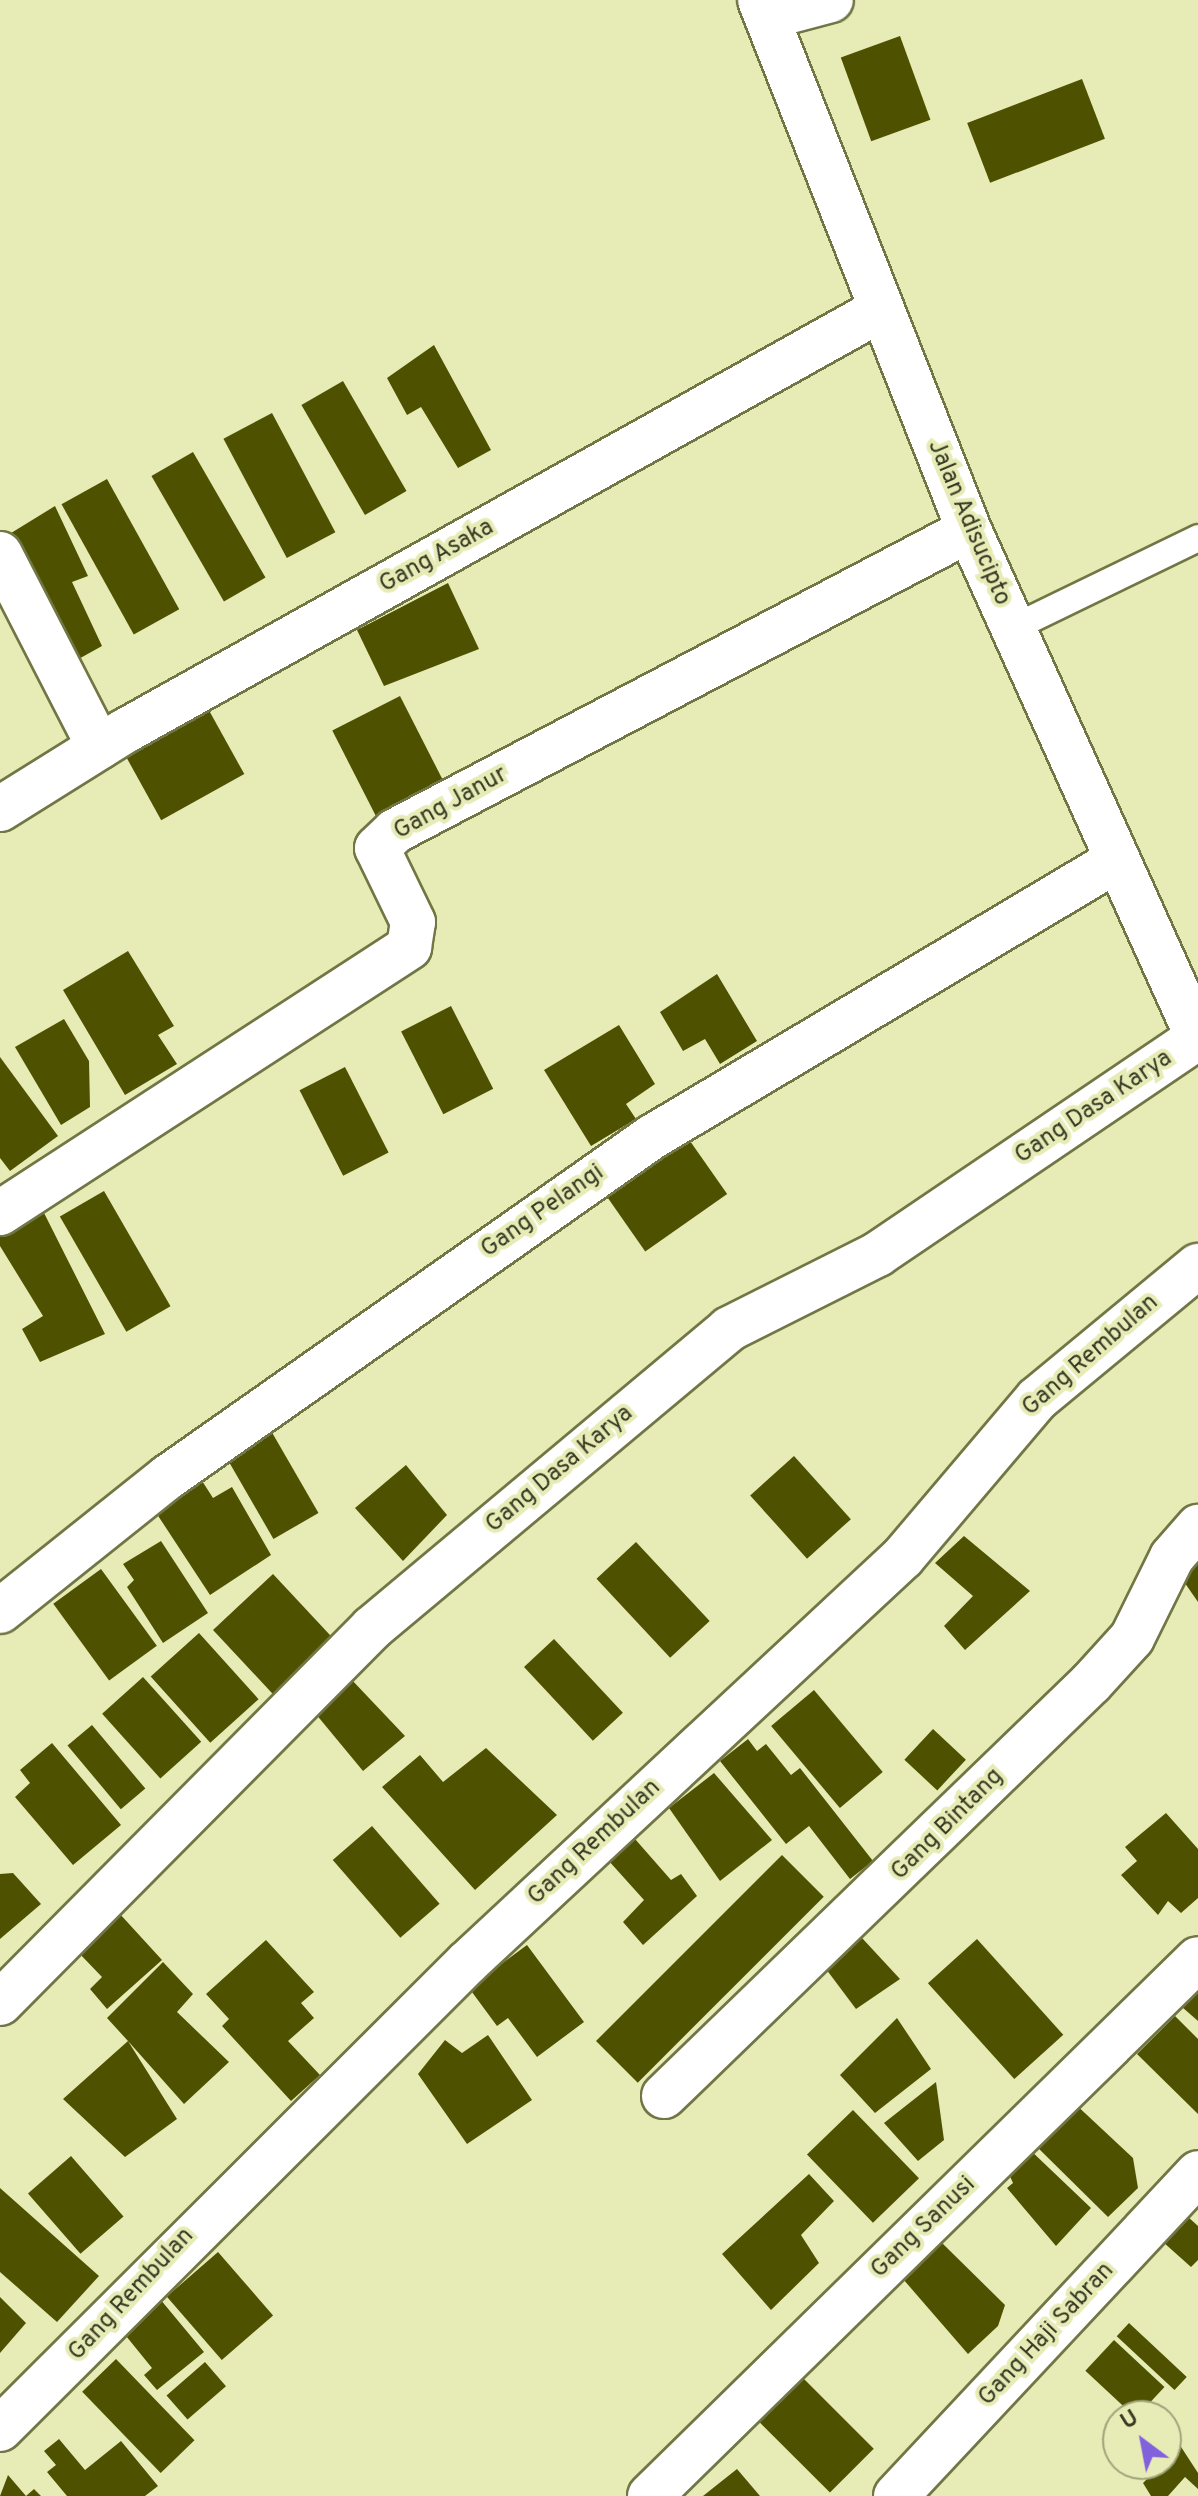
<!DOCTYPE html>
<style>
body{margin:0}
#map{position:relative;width:1198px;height:2496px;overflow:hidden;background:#e7ecb6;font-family:Overpass,sans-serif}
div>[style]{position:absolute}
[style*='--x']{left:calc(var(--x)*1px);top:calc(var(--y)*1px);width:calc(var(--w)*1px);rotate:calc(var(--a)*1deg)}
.building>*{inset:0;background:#4e5100;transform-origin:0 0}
.roads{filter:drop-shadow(2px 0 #727645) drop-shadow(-2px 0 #727645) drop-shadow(0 2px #727645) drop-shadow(0 -2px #727645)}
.lane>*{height:26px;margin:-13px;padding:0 13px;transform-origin:13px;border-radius:13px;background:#fff}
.street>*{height:44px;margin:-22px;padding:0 22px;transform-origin:22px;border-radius:22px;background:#fff}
.secondary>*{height:44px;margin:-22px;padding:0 22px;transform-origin:22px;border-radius:22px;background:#fff}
span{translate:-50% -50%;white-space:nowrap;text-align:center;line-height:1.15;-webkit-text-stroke:8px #e7ecb6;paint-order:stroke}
.street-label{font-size:24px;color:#373923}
.north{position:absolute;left:1102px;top:2400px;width:80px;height:80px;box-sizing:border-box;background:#e7ecb6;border:2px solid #a1a47b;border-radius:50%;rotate:328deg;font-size:22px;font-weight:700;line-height:32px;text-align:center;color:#373923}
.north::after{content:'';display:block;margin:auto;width:28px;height:36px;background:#8261dc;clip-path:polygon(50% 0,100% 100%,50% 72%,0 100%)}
</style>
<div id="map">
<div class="building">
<div style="left:900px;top:36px;width:89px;height:63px;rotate:70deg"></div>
<div style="left:1082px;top:79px;width:64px;height:123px;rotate:69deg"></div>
<div style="clip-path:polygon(434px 345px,491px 450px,458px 468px,421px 407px,407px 415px,387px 378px)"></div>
<div style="left:343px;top:381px;width:127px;height:48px;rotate:60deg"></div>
<div style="left:272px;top:413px;width:135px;height:55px;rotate:62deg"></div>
<div style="left:193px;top:452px;width:145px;height:48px;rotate:60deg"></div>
<div style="left:107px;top:479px;width:149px;height:52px;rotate:61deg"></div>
<div style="clip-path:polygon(55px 506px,88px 576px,72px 582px,102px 646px,66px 666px,3px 538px)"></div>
<div style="clip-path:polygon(448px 583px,479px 649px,384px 686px,357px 630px)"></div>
<div style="left:400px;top:696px;width:98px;height:76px;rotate:63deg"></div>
<div style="left:206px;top:705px;width:79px;height:95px;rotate:61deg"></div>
<div style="clip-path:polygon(128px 951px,174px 1026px,158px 1035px,177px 1064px,125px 1095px,63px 990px)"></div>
<div style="clip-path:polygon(717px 974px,757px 1041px,720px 1064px,705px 1039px,683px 1051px,660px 1012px)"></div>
<div style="left:451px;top:1006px;width:93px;height:56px;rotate:63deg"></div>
<div style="clip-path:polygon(64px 1019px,89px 1061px,90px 1107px,61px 1125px,15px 1047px)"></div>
<div style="clip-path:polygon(619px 1025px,655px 1084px,626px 1104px,636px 1119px,591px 1146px,544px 1070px)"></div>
<div style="clip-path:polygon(0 1057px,58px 1136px,10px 1171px,0 1158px)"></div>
<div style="left:345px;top:1067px;width:96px;height:51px;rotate:63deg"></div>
<div style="left:683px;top:1131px;width:77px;height:100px;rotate:55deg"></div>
<div style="left:104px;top:1191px;width:133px;height:51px;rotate:60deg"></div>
<div style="clip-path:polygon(41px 1207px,105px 1334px,40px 1362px,22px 1329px,43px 1316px,0 1246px,0 1227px)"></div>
<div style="left:270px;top:1429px;width:97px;height:52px;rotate:60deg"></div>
<div style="left:794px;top:1456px;width:85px;height:59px;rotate:48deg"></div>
<div style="clip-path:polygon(406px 1465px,447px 1515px,403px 1561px,355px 1508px)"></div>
<div style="clip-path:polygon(197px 1473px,213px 1498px,232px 1487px,271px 1555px,210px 1595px,151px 1505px)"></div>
<div style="clip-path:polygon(964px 1536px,1030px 1591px,965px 1650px,944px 1626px,973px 1596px,935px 1563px)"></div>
<div style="clip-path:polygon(161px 1541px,208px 1613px,163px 1643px,127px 1587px,134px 1580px,123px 1564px)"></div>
<div style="left:636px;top:1542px;width:108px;height:54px;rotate:47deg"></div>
<div style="clip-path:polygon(1198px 1563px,1198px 1602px,1180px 1576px)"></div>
<div style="left:101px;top:1569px;width:95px;height:59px;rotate:54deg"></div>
<div style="left:273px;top:1574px;width:90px;height:82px;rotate:47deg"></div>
<div style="left:199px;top:1633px;width:89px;height:65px;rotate:48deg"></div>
<div style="left:554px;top:1639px;width:101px;height:41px;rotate:47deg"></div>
<div style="left:143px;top:1677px;width:87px;height:55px;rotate:48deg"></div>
<div style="clip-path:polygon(350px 1678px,405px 1736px,363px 1771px,315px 1713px)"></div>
<div style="left:814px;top:1690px;width:107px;height:56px;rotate:50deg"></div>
<div style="left:92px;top:1725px;width:83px;height:32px;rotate:50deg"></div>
<div style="left:933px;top:1729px;width:45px;height:42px;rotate:43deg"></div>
<div style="clip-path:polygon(748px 1739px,757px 1751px,766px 1744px,791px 1775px,800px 1768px,873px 1861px,850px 1879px,809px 1826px,786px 1844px,720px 1761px)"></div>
<div style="clip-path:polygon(52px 1743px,121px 1825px,73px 1865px,15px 1797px,30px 1783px,20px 1770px)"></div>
<div style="clip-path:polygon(486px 1748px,557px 1815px,475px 1890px,382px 1787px,420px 1755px,443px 1782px)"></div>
<div style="clip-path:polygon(714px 1773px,772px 1840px,720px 1881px,669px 1808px)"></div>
<div style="clip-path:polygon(1166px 1813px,1198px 1849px,1198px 1898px,1181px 1913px,1168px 1901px,1158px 1915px,1121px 1875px,1137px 1861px,1125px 1847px)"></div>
<div style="left:372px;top:1826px;width:103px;height:52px;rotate:49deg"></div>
<div style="clip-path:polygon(635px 1839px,671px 1880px,681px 1874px,697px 1896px,643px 1945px,623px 1922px,644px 1900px,608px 1860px)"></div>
<div style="left:782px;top:1855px;width:59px;height:263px;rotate:45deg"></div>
<div style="clip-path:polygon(13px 1873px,41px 1904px,0 1939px,0 1874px)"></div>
<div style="clip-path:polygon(119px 1913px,162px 1960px,107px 2009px,90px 1989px,102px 1977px,77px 1951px)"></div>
<div style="clip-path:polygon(862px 1938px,900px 1979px,856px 2009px,826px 1969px)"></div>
<div style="left:977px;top:1939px;width:129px;height:66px;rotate:48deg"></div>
<div style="clip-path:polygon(266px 1940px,314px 1992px,301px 2003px,314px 2018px,288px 2041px,320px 2075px,291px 2101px,222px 2026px,229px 2019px,206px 1994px)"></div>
<div style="clip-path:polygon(527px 1945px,584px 2022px,537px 2057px,508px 2018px,497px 2026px,469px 1988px)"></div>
<div style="clip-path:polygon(163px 1962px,193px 1994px,177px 2012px,229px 2062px,184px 2104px,128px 2041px,177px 2119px,125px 2157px,63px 2099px,128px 2041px,107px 2018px)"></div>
<div style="clip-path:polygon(1198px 1989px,1198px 2021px,1182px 2007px)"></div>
<div style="clip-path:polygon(1175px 2016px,1198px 2039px,1198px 2114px,1137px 2054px)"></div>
<div style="clip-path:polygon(897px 2018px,931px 2069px,875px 2113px,840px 2075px)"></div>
<div style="clip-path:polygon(488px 2035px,532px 2100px,467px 2144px,418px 2074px,445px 2040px,462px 2053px)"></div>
<div style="clip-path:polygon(936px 2082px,944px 2140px,918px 2161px,884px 2123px)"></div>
<div style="clip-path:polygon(1072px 2101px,1133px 2158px,1138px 2188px,1108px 2217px,1032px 2142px)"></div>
<div style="left:853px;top:2110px;width:95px;height:64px;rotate:46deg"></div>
<div style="clip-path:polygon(1028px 2148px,1091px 2208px,1056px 2246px,1007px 2188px,1013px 2183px,1007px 2170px)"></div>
<div style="left:71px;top:2156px;width:80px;height:57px;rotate:49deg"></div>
<div style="clip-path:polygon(809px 2174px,834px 2201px,801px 2235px,819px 2263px,771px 2310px,722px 2254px)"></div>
<div style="clip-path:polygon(0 2188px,99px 2276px,57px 2322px,0 2272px)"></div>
<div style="clip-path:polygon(1187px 2216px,1198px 2226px,1198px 2260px,1191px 2267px,1163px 2242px)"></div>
<div style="clip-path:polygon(940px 2241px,1005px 2305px,998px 2326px,968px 2354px,903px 2279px)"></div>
<div style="left:218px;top:2252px;width:84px;height:68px;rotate:49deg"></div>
<div style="clip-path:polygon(0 2297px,26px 2323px,0 2353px)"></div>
<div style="clip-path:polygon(160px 2299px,204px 2352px,157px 2390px,144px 2375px,152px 2368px,122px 2331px)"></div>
<div style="left:1129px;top:2323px;width:79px;height:18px;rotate:43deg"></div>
<div style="left:1114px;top:2340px;width:69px;height:42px;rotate:43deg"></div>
<div style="left:116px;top:2359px;width:113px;height:47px;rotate:46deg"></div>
<div style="left:205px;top:2362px;width:32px;height:51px;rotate:49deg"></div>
<div style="left:796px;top:2371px;width:110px;height:62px;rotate:45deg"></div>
<div style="clip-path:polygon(1172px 2433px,1198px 2473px,1198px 2489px,1185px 2477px,1168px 2496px,1151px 2496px,1143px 2483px,1156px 2470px,1152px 2464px,1166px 2464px)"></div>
<div style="clip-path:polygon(59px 2439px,85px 2470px,121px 2441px,158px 2486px,145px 2496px,67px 2496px,47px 2472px,56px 2465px,44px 2451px)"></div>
<div style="clip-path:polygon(737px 2469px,760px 2496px,703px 2496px)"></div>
<div style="clip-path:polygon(8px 2475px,26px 2496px,34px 2489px,41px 2496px,0 2496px)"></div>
</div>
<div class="roads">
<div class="lane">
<div style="--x:1013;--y:628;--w:206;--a:-25.9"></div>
</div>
<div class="street">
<div style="--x:767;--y:17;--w:66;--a:-14.9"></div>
<div style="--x:0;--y:554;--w:217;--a:62.8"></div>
<div style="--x:0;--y:809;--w:147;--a:-32"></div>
<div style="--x:125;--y:731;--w:862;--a:-29.15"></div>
<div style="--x:0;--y:1213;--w:488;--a:-33"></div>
<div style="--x:409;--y:947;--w:25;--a:-81"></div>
<div style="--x:413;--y:922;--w:82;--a:-115.9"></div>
<div style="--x:377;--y:848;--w:25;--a:-43"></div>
<div style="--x:395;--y:831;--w:648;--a:-27.67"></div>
<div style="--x:0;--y:1611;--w:215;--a:-38.6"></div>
<div style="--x:168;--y:1477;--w:591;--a:-35.09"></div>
<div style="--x:652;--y:1137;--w:541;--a:-30.78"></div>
<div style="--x:0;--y:2003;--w:528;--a:-45.23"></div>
<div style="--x:372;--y:1628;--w:466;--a:-39.9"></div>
<div style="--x:729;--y:1329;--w:167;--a:-26.7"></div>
<div style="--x:878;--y:1254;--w:387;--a:-34.1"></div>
<div style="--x:664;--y:2096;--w:594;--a:-44.05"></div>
<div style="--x:1091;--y:1683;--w:61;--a:-47.7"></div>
<div style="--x:1132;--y:1638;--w:90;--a:-63.7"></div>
<div style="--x:1172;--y:1557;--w:40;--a:-49"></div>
<div style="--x:0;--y:2429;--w:660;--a:-44.94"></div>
<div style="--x:467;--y:1963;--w:596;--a:-42.96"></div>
<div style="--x:903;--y:1557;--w:207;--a:-49.7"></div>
<div style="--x:1037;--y:1399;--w:209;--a:-39.6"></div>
<div style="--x:650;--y:2496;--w:767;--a:-44.42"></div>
<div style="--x:896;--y:2496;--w:442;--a:-46.9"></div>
</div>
<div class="secondary">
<div style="--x:760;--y:0;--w:570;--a:68.48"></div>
<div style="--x:969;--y:530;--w:557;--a:65.73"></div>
</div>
</div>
<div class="street-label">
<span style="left:968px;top:523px;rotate:67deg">Jalan Adisucipto</span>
<span style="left:437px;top:557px;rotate:-29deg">Gang Asaka</span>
<span style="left:451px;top:804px;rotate:-29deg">Gang Janur</span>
<span style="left:1094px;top:1108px;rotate:-34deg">Gang Dasa Karya</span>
<span style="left:543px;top:1212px;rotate:-35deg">Gang Pelangi</span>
<span style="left:1091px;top:1356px;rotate:-41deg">Gang Rembulan</span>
<span style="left:560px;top:1470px;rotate:-40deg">Gang Dasa Karya</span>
<span style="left:948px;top:1825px;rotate:-45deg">Gang Bintang</span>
<span style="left:595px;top:1843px;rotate:-43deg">Gang Rembulan</span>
<span style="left:924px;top:2228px;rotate:-44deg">Gang Sanusi</span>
<span style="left:132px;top:2295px;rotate:-47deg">Gang Rembulan</span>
<span style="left:1047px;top:2335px;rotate:-47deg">Gang Haji Sabran</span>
</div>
<div class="north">U</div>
</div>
